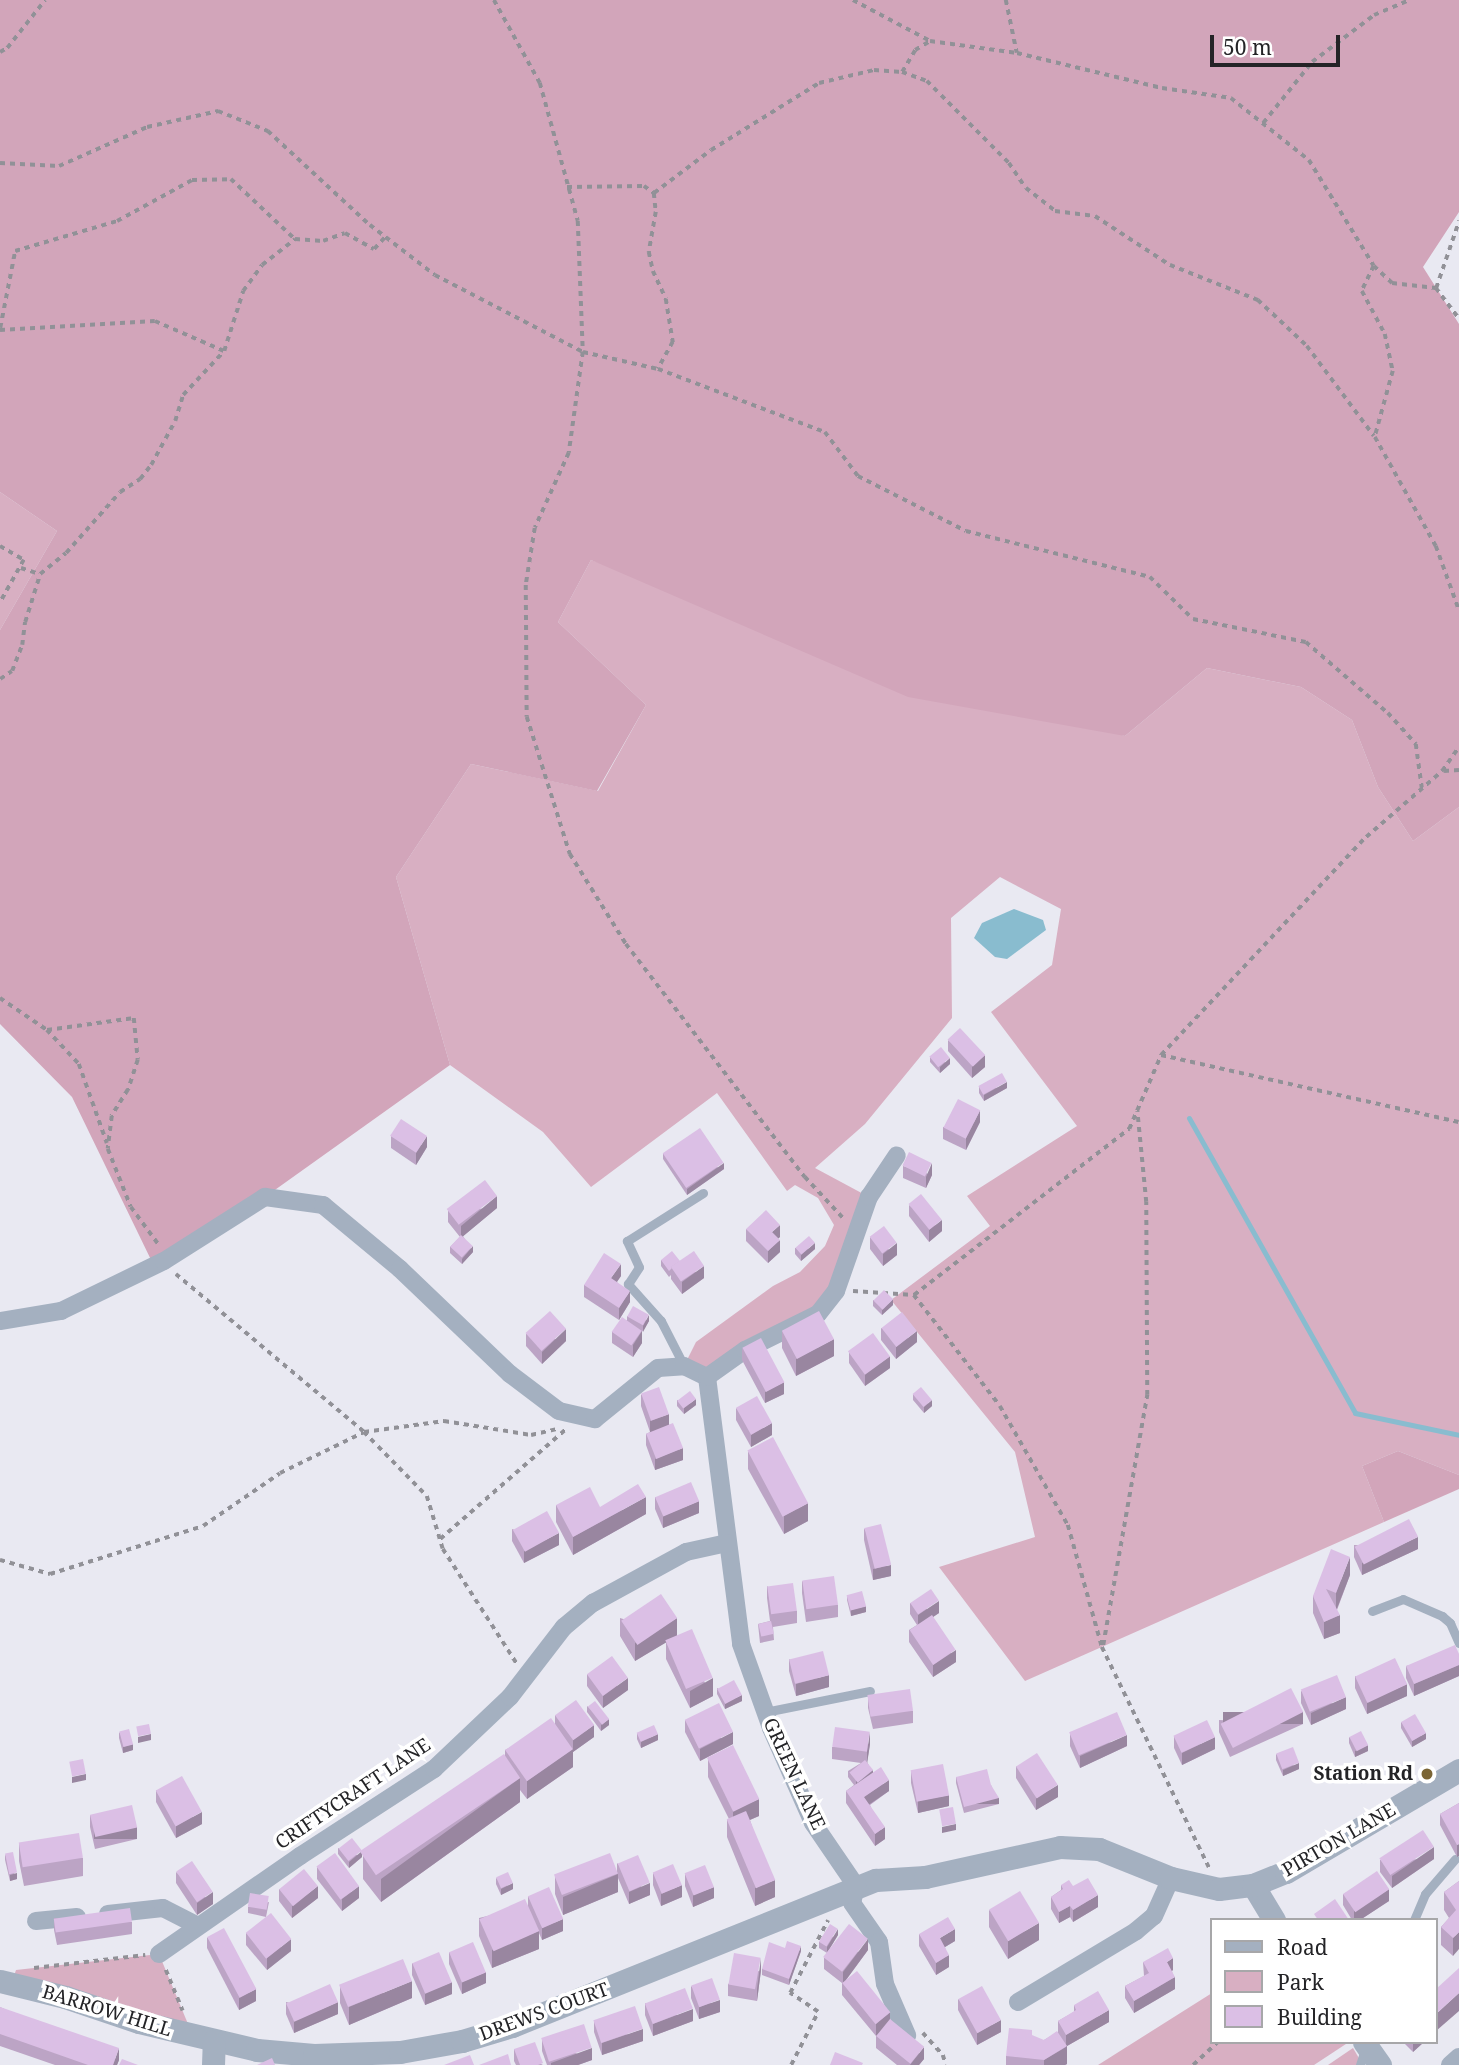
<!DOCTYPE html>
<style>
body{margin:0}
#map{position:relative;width:1459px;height:2065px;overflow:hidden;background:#e9e9f2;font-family:"Noto Serif",serif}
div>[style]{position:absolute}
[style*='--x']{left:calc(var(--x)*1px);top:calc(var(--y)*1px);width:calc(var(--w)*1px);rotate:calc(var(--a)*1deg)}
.green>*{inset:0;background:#d8afc2}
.forest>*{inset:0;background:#d2a5ba}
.water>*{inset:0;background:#89bccf}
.stream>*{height:5px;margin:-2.5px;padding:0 2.5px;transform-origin:2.5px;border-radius:2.5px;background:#89bccf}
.path>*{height:3.5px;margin-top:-1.75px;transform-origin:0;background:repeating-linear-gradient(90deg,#919197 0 5px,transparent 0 10px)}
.service>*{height:9px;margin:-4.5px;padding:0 4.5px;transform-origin:4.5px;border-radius:4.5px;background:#a4b0c0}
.minor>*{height:18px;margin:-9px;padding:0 9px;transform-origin:9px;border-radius:9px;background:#a4b0c0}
.tertiary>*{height:23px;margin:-11.5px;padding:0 11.5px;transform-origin:11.5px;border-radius:11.5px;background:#a4b0c0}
.wall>*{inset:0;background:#bca4c5}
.shaded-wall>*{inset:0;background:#9986a0;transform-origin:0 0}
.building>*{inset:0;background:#dbbfe5;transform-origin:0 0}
.dots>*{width:19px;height:19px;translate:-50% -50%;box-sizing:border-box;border:4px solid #fff;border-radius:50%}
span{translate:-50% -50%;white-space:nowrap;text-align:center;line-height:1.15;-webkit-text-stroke:7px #fff;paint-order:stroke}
.street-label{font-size:19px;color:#242427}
.poi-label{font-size:19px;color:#242427;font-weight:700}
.right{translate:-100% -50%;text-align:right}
.legend{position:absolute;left:1210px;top:1918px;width:228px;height:126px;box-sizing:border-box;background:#fff;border:2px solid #a7a7a9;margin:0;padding:9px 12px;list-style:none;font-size:21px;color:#242427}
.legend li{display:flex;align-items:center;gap:14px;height:35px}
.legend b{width:35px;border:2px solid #a7a7a9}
.scale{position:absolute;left:1210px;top:35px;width:130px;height:32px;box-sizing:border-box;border:4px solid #242427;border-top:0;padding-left:9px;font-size:21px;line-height:24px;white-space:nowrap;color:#242427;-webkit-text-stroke:5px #fff;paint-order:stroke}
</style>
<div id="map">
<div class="green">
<div style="clip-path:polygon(0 492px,57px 531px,0 630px)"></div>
<div style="clip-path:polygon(591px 560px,1125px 736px,1207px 668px,1301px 687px,1352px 720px,1378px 787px,1413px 841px,1459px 807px,1459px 1475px,1398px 1451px,1362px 1466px,1384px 1522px,1025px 1681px,939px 1567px,1035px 1537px,1015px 1452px,891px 1300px,990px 1226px,967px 1196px,1077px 1126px,991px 1012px,1052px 965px,1061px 909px,1000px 877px,951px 918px,952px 1018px,865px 1124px,815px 1168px,869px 1197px,818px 1314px,707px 1377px,684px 1366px,696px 1342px,773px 1286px,800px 1272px,825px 1246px,834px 1225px,818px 1198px,795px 1185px,787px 1191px,717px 1093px,591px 1187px,543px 1132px,450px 1065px,396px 877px,471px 764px,598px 791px,646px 705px,558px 622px)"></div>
<div style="clip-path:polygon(159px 1954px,193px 2036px,12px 1982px,16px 1970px)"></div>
<div style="clip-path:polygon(1212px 1993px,1212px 2042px,1349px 2042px,1314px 2065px,1098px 2065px)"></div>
<div style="clip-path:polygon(1353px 2048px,1363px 2065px,1328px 2065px)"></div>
</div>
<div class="forest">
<div style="clip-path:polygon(0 0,1459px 0,1459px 212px,1423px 267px,1459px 324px,1459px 807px,1413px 841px,1378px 787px,1352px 720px,1301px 687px,1207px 668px,1125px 736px,908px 697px,591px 560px,558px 622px,646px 705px,597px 791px,471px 764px,396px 877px,450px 1065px,265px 1197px,154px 1266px,72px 1097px,0 1024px,0 630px,57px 531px,0 492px)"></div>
<div style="clip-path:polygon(1398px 1451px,1459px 1475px,1459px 1489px,1384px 1522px,1362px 1466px)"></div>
</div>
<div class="water">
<div style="clip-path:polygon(1014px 909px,1043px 920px,1046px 930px,1007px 959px,995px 957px,974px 938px,982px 923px)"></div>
</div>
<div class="stream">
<div style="--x:1189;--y:1118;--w:338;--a:60.6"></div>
<div style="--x:1355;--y:1413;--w:106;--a:11.9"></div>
</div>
<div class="path">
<div style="--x:494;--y:0;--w:95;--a:61"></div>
<div style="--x:540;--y:83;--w:143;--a:74.6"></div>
<div style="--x:578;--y:221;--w:131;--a:87.8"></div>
<div style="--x:583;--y:352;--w:102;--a:97.9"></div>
<div style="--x:569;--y:453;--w:82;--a:114.4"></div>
<div style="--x:535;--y:528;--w:58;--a:99"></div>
<div style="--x:526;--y:585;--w:132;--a:89.6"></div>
<div style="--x:527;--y:717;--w:144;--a:72.6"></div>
<div style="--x:570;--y:854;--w:106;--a:58.1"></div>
<div style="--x:626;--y:944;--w:294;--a:52.5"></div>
<div style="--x:805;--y:1177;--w:59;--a:47.1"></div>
<div style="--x:853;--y:0;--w:87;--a:28"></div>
<div style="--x:930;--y:41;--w:88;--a:7.9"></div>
<div style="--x:1017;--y:53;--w:149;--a:13.6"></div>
<div style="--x:1162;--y:88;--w:70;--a:8.2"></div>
<div style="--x:1231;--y:98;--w:100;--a:38.5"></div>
<div style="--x:1309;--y:160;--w:124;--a:58.5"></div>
<div style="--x:1374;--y:266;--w:28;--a:116"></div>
<div style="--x:1362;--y:291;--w:49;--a:61.9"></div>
<div style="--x:1385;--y:334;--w:38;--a:78"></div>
<div style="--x:1393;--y:371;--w:68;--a:105.3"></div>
<div style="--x:1375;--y:437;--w:125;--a:60.8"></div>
<div style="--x:1436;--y:546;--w:68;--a:70.2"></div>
<div style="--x:1006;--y:0;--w:54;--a:78.3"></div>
<div style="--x:0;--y:52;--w:8;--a:-30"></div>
<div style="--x:7;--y:48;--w:61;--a:-51.6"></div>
<div style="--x:902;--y:72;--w:27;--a:20"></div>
<div style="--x:927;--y:81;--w:116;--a:45"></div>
<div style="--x:1009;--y:163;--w:30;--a:56"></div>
<div style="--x:1026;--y:188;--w:37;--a:38"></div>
<div style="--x:1055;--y:211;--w:40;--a:7.1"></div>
<div style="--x:1095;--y:216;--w:90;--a:33.2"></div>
<div style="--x:1170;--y:265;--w:95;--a:21.7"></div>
<div style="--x:1258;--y:300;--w:67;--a:43.2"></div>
<div style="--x:1307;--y:346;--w:112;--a:53.3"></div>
<div style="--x:1263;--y:123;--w:78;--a:-51.2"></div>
<div style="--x:1312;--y:62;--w:78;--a:-37.2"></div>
<div style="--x:1374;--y:15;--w:38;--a:-23"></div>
<div style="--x:0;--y:163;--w:59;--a:2.9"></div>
<div style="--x:59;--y:166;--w:96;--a:-23.9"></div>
<div style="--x:147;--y:127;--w:73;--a:-12.7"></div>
<div style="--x:218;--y:111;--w:54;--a:21.8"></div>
<div style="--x:268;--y:131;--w:139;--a:42.7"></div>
<div style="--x:370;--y:225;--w:82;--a:37.6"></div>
<div style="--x:435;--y:275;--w:167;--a:27.5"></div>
<div style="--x:583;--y:352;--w:77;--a:12.8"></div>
<div style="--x:658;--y:369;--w:178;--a:20.7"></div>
<div style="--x:825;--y:432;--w:55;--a:53.1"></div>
<div style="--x:858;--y:476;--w:121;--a:27"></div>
<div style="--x:966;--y:531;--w:190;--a:14"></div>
<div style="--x:1150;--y:577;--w:60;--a:44.3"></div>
<div style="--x:1193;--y:619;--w:115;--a:11.5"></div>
<div style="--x:1306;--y:642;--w:108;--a:40.9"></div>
<div style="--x:1388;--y:713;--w:42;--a:47.9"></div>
<div style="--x:1416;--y:744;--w:44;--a:82.2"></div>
<div style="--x:567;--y:187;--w:77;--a:-0.7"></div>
<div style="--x:644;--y:186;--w:12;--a:35"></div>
<div style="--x:654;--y:193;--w:19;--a:84"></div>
<div style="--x:656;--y:212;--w:41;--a:99.9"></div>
<div style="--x:649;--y:252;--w:19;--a:78"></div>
<div style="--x:653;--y:271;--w:31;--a:65"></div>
<div style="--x:666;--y:299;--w:44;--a:80.8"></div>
<div style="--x:673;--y:342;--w:31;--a:119"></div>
<div style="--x:654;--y:193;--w:71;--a:-37"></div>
<div style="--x:711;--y:150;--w:127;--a:-31.8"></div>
<div style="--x:819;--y:83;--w:57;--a:-13.3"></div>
<div style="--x:874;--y:70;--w:28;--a:4"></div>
<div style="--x:902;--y:72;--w:26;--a:-59"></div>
<div style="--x:915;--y:50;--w:17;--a:-31"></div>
<div style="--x:1374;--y:266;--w:25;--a:43"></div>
<div style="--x:1392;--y:283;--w:44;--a:6.5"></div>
<div style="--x:1436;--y:288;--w:38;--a:53"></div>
<div style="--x:1436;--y:288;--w:71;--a:-71.1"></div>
<div style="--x:0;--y:328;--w:78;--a:-79"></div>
<div style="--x:15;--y:251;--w:106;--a:-16.4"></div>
<div style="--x:117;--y:221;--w:85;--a:-28.7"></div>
<div style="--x:192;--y:180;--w:39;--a:-1"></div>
<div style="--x:231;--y:179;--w:88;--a:43.2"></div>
<div style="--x:0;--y:330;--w:155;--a:-3.3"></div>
<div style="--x:155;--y:321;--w:75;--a:23.5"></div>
<div style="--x:0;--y:546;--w:28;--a:30"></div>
<div style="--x:24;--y:560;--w:49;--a:119.2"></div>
<div style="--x:21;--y:568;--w:20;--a:18"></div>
<div style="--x:0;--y:679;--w:14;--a:-34"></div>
<div style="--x:12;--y:671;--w:28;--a:-69"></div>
<div style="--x:22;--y:645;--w:23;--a:-83"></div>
<div style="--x:25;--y:622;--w:50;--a:-72.6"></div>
<div style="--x:40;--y:574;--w:33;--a:-39"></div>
<div style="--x:66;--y:553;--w:81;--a:-48.5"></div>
<div style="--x:120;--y:492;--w:24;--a:-33"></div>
<div style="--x:140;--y:479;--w:18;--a:-52"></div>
<div style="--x:151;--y:465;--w:50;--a:-61.4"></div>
<div style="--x:175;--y:421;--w:27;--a:-73"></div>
<div style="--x:183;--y:395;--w:60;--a:-47"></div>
<div style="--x:224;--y:351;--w:63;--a:-72.4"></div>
<div style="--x:243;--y:291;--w:32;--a:-54"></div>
<div style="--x:262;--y:265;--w:42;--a:-38.2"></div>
<div style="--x:295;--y:239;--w:28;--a:4"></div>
<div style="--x:323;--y:241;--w:23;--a:-20"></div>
<div style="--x:345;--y:233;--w:33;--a:29"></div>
<div style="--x:374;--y:249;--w:16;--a:-47"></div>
<div style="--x:1444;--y:771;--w:15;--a:-4"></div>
<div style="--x:0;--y:998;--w:57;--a:34.2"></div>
<div style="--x:47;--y:1030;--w:88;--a:-7.9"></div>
<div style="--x:134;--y:1018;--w:42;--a:84.6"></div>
<div style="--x:138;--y:1060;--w:32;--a:108"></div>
<div style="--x:128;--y:1090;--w:31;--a:122"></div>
<div style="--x:112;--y:1116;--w:33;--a:97"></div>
<div style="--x:108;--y:1149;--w:62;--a:68.4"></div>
<div style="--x:131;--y:1207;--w:47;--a:53.6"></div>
<div style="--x:47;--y:1030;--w:47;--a:46.7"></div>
<div style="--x:79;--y:1064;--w:84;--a:70.5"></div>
<div style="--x:1161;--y:1055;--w:299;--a:-46.8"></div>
<div style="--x:1366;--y:837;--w:101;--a:-41"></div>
<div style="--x:1442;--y:771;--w:29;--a:-55"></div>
<div style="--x:176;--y:1274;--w:246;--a:40"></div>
<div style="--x:364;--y:1432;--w:90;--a:45.5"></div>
<div style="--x:427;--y:1496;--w:55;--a:73.2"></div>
<div style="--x:443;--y:1549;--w:137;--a:57.2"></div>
<div style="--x:853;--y:1291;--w:61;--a:3.8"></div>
<div style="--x:914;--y:1295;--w:272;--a:-37.7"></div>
<div style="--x:1129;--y:1129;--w:81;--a:-66.6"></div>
<div style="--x:1161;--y:1055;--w:305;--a:12.7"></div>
<div style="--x:914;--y:1295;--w:140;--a:52.2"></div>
<div style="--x:1000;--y:1406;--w:137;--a:60.3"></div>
<div style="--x:1068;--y:1525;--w:127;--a:74.4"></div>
<div style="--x:1102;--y:1647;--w:245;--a:64.1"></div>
<div style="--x:440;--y:1539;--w:166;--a:-41.1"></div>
<div style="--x:0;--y:1560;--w:52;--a:15.6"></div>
<div style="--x:50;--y:1574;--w:160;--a:-17.4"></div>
<div style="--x:203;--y:1526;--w:93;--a:-34.5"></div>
<div style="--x:280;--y:1473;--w:93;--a:-26"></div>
<div style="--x:364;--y:1432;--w:81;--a:-7.8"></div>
<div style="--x:444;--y:1421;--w:88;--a:9.1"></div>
<div style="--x:531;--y:1435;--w:26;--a:-13"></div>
<div style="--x:1103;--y:1645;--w:254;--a:-80"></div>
<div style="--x:1147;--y:1395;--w:193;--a:-90.3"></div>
<div style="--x:1146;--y:1202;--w:91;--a:-95.6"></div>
<div style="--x:34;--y:1968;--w:112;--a:-6.7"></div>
<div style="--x:166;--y:1970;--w:44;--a:67.5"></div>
<div style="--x:923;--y:2033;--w:30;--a:48"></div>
<div style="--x:943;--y:2055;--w:10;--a:73"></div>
<div style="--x:791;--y:2065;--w:59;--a:-63"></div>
<div style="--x:818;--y:2012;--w:34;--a:-146"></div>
<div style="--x:790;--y:1993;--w:82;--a:-62.5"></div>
<div style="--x:1193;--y:2065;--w:34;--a:-43"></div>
</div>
<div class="service">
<div style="--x:684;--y:1366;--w:51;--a:-117.1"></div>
<div style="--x:661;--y:1321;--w:50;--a:-131.7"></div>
<div style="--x:628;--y:1284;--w:20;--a:-57"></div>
<div style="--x:639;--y:1267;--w:29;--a:-115"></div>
<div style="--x:627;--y:1241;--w:90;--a:-32.3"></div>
<div style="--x:1372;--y:1611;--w:33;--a:-21"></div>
<div style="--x:1403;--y:1599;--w:43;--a:23.6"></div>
<div style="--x:1442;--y:1616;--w:11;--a:41"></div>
<div style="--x:1450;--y:1623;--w:22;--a:66"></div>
<div style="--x:765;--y:1712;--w:107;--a:-11.3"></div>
<div style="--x:1414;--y:1920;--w:28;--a:-67"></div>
<div style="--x:1425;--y:1894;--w:46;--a:-49.4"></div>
<div style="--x:1360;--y:2065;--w:19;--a:-72"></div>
</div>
<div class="minor">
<div style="--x:0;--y:1321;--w:62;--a:-9.3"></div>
<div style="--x:61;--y:1311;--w:114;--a:-25.9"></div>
<div style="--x:164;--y:1261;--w:120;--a:-32.4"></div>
<div style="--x:265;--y:1197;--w:59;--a:7.9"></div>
<div style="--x:323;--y:1205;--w:100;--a:39.7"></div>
<div style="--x:400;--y:1269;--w:152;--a:43.7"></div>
<div style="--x:510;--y:1374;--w:61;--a:37.1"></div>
<div style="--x:559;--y:1411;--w:37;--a:13"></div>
<div style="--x:595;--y:1419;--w:81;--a:-39"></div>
<div style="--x:658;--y:1368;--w:26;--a:-4"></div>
<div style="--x:684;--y:1366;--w:25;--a:26"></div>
<div style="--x:707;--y:1377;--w:269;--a:82.7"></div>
<div style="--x:741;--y:1644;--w:89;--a:70.3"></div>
<div style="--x:771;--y:1728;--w:104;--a:66.1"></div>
<div style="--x:813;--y:1823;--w:76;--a:55.7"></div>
<div style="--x:856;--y:1886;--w:17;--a:103"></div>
<div style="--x:852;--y:1903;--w:47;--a:55.3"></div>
<div style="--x:879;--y:1942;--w:42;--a:81.9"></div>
<div style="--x:885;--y:1984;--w:56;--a:66.7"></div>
<div style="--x:707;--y:1377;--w:47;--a:-35.4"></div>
<div style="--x:745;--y:1350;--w:81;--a:-26.3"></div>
<div style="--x:818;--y:1314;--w:29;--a:-52"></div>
<div style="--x:836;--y:1291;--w:100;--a:-70.7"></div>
<div style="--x:869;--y:1197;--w:50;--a:-56.3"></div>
<div style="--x:108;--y:1914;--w:55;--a:-6.2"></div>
<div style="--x:163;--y:1908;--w:39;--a:27"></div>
<div style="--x:36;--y:1921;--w:41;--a:-5.6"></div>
<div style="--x:159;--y:1954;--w:172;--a:-34.8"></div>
<div style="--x:300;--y:1856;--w:160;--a:-33"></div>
<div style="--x:434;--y:1769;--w:105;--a:-43.5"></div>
<div style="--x:510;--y:1697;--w:88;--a:-52.4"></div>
<div style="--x:564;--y:1627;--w:38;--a:-40"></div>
<div style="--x:593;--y:1603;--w:106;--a:-28.7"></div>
<div style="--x:686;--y:1552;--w:42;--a:-12.4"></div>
<div style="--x:1018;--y:2002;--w:138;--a:-31"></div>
<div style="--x:1136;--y:1931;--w:23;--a:-40"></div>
<div style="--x:1154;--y:1916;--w:42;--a:-65.9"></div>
<div style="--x:1450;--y:2065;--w:12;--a:-42"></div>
</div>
<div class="tertiary">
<div style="--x:1253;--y:1885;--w:41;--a:59"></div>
<div style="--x:0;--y:1981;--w:67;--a:13.8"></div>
<div style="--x:65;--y:1997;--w:78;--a:18.7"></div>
<div style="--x:139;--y:2022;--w:121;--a:13.3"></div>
<div style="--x:257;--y:2050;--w:57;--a:5"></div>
<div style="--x:314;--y:2055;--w:86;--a:-2"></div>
<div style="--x:400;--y:2052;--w:63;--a:-10.1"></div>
<div style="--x:462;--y:2041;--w:52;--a:-16.7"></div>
<div style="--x:512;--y:2026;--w:392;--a:-21.9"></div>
<div style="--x:876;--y:1880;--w:49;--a:-3.5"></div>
<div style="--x:925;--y:1877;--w:138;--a:-12.5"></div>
<div style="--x:1060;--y:1847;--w:39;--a:3"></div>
<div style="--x:1099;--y:1849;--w:78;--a:21.9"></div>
<div style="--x:1171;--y:1878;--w:49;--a:12.9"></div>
<div style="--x:1219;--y:1889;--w:34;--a:-7"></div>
<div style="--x:1253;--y:1885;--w:35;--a:-22"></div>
<div style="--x:1286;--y:1872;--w:201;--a:-30.5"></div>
<div style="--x:1364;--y:2042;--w:28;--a:55"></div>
<div style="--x:213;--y:2065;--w:24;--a:-88"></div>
</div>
<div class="wall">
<div style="clip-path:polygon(948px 1040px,985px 1067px,972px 1078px,948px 1051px)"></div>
<div style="clip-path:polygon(930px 1057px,950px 1064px,940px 1073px,930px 1062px)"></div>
<div style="clip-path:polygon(979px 1087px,1007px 1088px,984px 1101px,979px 1093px)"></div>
<div style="clip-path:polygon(980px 1122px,966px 1150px,943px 1139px,943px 1127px)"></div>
<div style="clip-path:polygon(391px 1136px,427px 1147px,416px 1165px,391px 1148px)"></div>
<div style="clip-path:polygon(663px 1153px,724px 1169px,687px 1195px,663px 1159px)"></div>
<div style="clip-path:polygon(903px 1166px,932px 1175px,926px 1188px,903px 1178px)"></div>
<div style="clip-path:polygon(909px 1205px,942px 1231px,929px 1242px,909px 1216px)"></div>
<div style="clip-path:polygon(497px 1208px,463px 1236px,473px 1252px,462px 1264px,450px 1253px,450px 1247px,460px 1237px,448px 1222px,448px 1210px)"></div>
<div style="clip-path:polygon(746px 1229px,780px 1237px,778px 1238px,780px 1252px,768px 1263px,746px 1241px)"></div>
<div style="clip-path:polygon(870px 1237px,897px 1255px,883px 1266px,870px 1249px)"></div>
<div style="clip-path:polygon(795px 1248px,815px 1249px,801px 1261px,795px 1254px)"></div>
<div style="clip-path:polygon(661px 1260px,680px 1261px,704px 1278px,682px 1294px,671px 1279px,671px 1275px,669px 1277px,661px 1266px)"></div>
<div style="clip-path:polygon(621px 1276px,617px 1282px,630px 1302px,619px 1320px,584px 1297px,584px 1285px)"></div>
<div style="clip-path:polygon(873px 1300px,893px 1305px,882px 1315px,873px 1306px)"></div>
<div style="clip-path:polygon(627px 1316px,649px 1321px,642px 1332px,642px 1343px,633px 1357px,612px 1343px,612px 1332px,627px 1320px)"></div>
<div style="clip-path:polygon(881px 1328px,917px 1342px,896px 1359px,881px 1340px)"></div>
<div style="clip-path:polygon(782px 1331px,834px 1356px,796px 1376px,782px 1348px)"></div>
<div style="clip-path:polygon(526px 1334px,566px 1341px,542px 1364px,526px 1346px)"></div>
<div style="clip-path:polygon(742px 1348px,784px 1394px,765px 1403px,742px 1360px)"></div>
<div style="clip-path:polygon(849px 1352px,890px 1368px,865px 1386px,849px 1363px)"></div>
<div style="clip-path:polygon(641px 1394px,669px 1424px,683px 1460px,655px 1470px,646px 1445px,646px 1434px,650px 1432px,641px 1406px)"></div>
<div style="clip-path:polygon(913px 1394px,932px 1406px,924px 1413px,913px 1400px)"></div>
<div style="clip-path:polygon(677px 1400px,696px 1405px,684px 1414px,677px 1406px)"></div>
<div style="clip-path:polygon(736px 1408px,772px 1435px,751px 1447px,736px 1420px)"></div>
<div style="clip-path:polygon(748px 1451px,808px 1521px,784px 1534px,748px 1469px)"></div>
<div style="clip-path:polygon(655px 1497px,699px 1513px,663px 1528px,655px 1509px)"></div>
<div style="clip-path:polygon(556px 1505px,600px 1507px,646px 1514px,573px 1555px,556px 1522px)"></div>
<div style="clip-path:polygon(864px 1528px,891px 1576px,873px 1580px,864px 1540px)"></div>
<div style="clip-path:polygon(512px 1529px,559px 1545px,524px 1563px,512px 1541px)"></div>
<div style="clip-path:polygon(1354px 1545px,1418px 1549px,1362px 1575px,1354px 1557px)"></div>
<div style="clip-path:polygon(1350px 1575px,1337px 1610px,1340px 1633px,1324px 1639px,1313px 1613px,1313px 1596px)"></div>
<div style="clip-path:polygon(802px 1581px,838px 1605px,838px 1617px,806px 1622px,802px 1593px)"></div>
<div style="clip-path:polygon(767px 1586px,797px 1611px,797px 1623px,773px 1627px,774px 1640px,760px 1643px,758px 1624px,770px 1621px,767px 1598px)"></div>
<div style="clip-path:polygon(847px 1595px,866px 1612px,851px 1616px,847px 1600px)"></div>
<div style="clip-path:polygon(910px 1603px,939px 1613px,933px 1617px,956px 1662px,933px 1677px,909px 1642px,909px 1630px,917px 1625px,910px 1614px)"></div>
<div style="clip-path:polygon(620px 1618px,677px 1636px,713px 1696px,690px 1708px,666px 1659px,666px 1642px,635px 1661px,620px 1636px)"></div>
<div style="clip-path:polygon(1459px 1654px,1459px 1676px,1414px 1696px,1406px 1678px,1406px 1666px)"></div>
<div style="clip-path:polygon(789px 1659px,829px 1687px,796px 1696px,789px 1671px)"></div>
<div style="clip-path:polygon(587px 1674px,628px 1690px,603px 1708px,587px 1686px)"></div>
<div style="clip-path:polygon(1355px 1676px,1407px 1696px,1367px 1714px,1355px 1688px)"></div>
<div style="clip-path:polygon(717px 1688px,742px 1701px,725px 1709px,717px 1694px)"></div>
<div style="clip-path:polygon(1301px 1691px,1346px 1709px,1311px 1725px,1301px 1703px)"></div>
<div style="clip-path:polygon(868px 1696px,913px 1711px,913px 1723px,873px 1729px,868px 1708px)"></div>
<div style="clip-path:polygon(587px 1706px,609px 1725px,601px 1731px,587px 1712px)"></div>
<div style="clip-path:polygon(555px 1715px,594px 1737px,573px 1752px,573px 1751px,573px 1767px,527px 1799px,520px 1790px,520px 1802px,381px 1902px,363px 1879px,363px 1856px,505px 1756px,505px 1750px,555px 1724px)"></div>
<div style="clip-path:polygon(685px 1720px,733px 1744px,700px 1761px,685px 1732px)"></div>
<div style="clip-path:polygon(1219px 1720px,1303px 1724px,1230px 1757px,1219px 1732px)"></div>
<div style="clip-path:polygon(1401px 1722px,1426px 1739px,1412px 1747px,1401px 1728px)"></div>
<div style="clip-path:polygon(119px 1732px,133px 1750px,123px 1753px,119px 1738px)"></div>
<div style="clip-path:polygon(637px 1733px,658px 1740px,641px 1748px,637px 1739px)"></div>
<div style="clip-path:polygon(1070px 1734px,1127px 1746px,1080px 1768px,1070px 1746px)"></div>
<div style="clip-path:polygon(1174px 1736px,1215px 1749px,1182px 1765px,1174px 1748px)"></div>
<div style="clip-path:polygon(1349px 1737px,1368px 1751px,1355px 1757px,1349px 1743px)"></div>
<div style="clip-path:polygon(870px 1744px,867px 1762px,873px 1773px,889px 1791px,870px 1805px,885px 1839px,875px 1846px,846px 1803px,846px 1791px,854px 1785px,848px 1777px,848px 1771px,861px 1763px,832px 1759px,832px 1747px)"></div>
<div style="clip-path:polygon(1276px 1754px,1299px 1769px,1283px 1776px,1276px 1760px)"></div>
<div style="clip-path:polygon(708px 1759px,759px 1816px,750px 1820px,775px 1897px,755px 1906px,727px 1837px,727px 1819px,729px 1819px,708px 1777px)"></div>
<div style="clip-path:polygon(1016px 1766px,1058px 1797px,1036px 1810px,1016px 1778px)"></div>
<div style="clip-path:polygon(911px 1771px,949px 1806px,918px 1813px,911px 1783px)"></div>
<div style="clip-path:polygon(956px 1777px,991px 1785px,999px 1804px,964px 1813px,956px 1783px)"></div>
<div style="clip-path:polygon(156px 1790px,202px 1824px,176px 1838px,156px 1802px)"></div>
<div style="clip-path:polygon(1459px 1803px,1457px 1857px,1440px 1825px,1440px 1814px)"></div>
<div style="clip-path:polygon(90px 1815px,137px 1839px,95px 1849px,90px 1827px)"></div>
<div style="clip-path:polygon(19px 1843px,83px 1858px,83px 1876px,24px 1886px,19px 1861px)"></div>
<div style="clip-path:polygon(338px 1848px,362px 1857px,349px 1868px,338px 1854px)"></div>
<div style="clip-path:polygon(5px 1854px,17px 1879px,10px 1881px,5px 1860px)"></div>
<div style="clip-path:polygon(1434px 1859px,1392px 1888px,1380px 1872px,1380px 1860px)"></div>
<div style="clip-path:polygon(617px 1863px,650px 1895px,629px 1904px,618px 1878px,618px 1892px,563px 1915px,555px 1894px,555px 1876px,617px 1872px)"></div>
<div style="clip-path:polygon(317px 1867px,359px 1898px,342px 1911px,317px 1879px)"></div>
<div style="clip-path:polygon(176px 1872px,213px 1904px,197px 1915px,176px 1883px)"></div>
<div style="clip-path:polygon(653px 1873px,682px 1897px,661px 1906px,653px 1885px)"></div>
<div style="clip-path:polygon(685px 1874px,714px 1898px,693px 1907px,685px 1886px)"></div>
<div style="clip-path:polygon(496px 1878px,513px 1889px,501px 1895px,496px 1884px)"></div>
<div style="clip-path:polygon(1459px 1881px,1453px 1956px,1441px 1945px,1441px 1927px,1449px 1918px,1444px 1910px,1444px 1892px)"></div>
<div style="clip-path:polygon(1061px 1885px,1073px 1886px,1098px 1907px,1073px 1922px,1070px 1917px,1059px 1923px,1051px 1909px,1051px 1897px,1061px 1890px)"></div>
<div style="clip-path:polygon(279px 1889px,318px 1898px,292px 1918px,279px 1901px)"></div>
<div style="clip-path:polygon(1343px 1894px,1389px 1901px,1360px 1920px,1352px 1920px,1343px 1905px)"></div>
<div style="clip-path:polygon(528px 1896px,563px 1931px,542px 1940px,539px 1933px,539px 1949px,492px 1968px,479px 1936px,479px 1918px,528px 1906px)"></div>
<div style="clip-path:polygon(269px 1902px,266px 1917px,248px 1913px,248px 1907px)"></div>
<div style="clip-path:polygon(989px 1910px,1039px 1940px,1008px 1959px,989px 1927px)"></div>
<div style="clip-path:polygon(54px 1918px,132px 1922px,132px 1934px,57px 1945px,54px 1930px)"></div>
<div style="clip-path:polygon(246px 1933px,291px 1951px,267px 1970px,246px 1945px)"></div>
<div style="clip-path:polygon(919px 1934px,955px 1941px,945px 1947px,949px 1967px,936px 1975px,919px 1946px)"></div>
<div style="clip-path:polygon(838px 1935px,827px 1953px,819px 1948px,819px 1942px)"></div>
<div style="clip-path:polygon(207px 1937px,256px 2001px,239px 2010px,207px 1948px)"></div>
<div style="clip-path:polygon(785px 1948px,801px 1951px,789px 1985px,762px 1975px,762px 1969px)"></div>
<div style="clip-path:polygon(868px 1950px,846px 1980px,890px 2019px,924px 2059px,919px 2065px,897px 2065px,876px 2048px,876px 2036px,842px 1995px,842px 1983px,824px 1969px,824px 1958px)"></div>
<div style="clip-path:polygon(449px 1952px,486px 1983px,462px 1994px,449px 1964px)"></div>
<div style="clip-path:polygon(1143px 1962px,1173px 1970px,1172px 1971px,1175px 1989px,1134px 2013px,1125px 1998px,1125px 1986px,1144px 1976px)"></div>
<div style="clip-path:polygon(412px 1963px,452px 1994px,425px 2005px,412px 1975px)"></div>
<div style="clip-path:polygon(761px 1970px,757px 2001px,728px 1996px,728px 1984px)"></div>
<div style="clip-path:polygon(340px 1986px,412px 1998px,349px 2025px,340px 2003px)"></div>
<div style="clip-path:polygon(691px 1986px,720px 2012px,699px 2019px,691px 1998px)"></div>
<div style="clip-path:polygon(958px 1999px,1001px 2032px,977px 2045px,958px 2010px)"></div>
<div style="clip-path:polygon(286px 2002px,338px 2014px,294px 2033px,286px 2014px)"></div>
<div style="clip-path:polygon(645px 2003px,693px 2021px,653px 2036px,645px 2015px)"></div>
<div style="clip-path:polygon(1074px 2005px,1109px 2022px,1067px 2046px,1067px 2064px,1065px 2065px,1006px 2065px,1006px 2056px,1044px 2040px,1058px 2032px,1058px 2021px,1074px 2012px)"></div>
<div style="clip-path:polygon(0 2007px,119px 2060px,117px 2065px,55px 2065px,0 2046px)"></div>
<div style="clip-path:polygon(594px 2021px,643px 2041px,602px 2055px,594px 2032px)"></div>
<div style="clip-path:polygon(542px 2039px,592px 2060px,578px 2065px,547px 2065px,542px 2051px)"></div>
<div style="clip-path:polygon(1403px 2042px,1424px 2042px,1413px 2052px)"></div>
<div style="clip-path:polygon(514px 2049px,543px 2065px,516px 2065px,514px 2061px)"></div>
</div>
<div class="shaded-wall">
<div style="clip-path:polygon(985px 1055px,985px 1067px,972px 1078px,972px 1066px)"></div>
<div style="clip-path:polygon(950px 1058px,950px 1064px,940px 1073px,940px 1067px)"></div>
<div style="clip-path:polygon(1007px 1082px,1007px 1088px,984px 1101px,984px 1095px)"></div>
<div style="clip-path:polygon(980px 1110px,980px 1122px,966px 1150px,966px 1138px)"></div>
<div style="clip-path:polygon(427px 1136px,427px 1147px,416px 1165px,416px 1153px)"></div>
<div style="clip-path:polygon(724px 1163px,724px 1169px,687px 1195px,687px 1189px)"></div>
<div style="clip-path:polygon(932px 1163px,932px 1175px,926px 1188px,926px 1177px)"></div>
<div style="clip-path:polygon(497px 1196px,497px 1208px,461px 1238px,461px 1226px)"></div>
<div style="clip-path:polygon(942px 1220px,942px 1231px,929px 1242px,929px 1230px)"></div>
<div style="clip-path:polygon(780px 1225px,780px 1237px,772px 1244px,772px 1232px)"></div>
<div style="clip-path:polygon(780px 1240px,780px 1252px,768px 1263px,768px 1251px)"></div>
<div style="clip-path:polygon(815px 1243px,815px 1249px,801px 1261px,801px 1255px)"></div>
<div style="clip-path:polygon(897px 1243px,897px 1255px,883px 1266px,883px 1254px)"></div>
<div style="clip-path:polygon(473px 1246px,473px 1252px,462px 1264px,462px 1259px)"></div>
<div style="clip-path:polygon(621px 1264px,621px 1276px,611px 1290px,611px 1278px)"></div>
<div style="clip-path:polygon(704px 1266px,704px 1278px,682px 1294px,682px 1282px)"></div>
<div style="clip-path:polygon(630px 1291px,630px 1302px,619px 1320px,619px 1308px)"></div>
<div style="clip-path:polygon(893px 1299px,893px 1305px,882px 1315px,882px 1310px)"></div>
<div style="clip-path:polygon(649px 1315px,649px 1321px,643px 1332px,643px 1326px)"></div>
<div style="clip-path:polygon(566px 1329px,566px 1341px,542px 1364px,542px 1352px)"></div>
<div style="clip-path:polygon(642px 1331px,642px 1343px,633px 1357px,633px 1345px)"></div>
<div style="clip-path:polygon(917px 1331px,917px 1342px,896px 1359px,896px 1347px)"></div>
<div style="clip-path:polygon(834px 1339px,834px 1356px,796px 1376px,796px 1359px)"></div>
<div style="clip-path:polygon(890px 1356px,890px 1368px,865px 1386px,865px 1374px)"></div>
<div style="clip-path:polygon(784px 1382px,784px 1394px,765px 1403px,765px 1392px)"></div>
<div style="clip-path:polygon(696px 1399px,696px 1405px,684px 1414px,684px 1408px)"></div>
<div style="clip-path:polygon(932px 1400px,932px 1406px,924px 1413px,924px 1407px)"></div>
<div style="clip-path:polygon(669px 1414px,669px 1426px,650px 1433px,650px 1421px)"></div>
<div style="clip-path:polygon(772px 1423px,772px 1435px,751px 1447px,751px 1435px)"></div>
<div style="clip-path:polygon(683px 1448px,683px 1460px,655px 1470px,655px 1459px)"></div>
<div style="clip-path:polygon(646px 1497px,646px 1514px,573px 1555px,573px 1537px)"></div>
<div style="clip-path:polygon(699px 1501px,699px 1513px,663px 1528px,663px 1516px)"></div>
<div style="clip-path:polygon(808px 1503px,808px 1521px,784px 1534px,784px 1516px)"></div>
<div style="clip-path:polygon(559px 1533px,559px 1545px,524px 1563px,524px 1551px)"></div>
<div style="clip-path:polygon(1418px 1537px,1418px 1549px,1362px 1575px,1362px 1563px)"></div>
<div style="clip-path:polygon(1350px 1557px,1350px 1575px,1336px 1611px,1336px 1593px)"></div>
<div style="clip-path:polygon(891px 1565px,891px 1576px,873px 1580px,873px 1569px)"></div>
<div style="clip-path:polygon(939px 1601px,939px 1613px,918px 1627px,918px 1615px)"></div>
<div style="clip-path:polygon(866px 1606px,866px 1612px,851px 1616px,851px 1610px)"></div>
<div style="clip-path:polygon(1340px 1615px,1340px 1633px,1324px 1639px,1324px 1622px)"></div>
<div style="clip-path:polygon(677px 1618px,677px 1636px,635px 1661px,635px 1643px)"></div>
<div style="clip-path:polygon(956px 1650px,956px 1662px,933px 1677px,933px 1665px)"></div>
<div style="clip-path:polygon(1459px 1665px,1459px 1676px,1414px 1696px,1414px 1684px)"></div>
<div style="clip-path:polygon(829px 1675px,829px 1687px,796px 1696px,796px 1684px)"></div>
<div style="clip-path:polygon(628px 1678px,628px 1690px,603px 1708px,603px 1696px)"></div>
<div style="clip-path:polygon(713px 1678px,713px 1696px,690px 1708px,690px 1691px)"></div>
<div style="clip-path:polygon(1407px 1684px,1407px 1696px,1367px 1714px,1367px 1702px)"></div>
<div style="clip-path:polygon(742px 1695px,742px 1701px,725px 1709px,725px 1703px)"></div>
<div style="clip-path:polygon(1346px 1697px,1346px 1709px,1311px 1725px,1311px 1713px)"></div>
<div style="left:1303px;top:1712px;width:12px;height:80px;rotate:90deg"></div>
<div style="clip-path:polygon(609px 1719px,609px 1725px,601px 1731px,601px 1725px)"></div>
<div style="clip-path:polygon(594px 1725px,594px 1737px,573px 1752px,573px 1740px)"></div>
<div style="clip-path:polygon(733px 1732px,733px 1744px,700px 1761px,700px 1749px)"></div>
<div style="clip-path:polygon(870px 1732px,870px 1744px,867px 1764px,867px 1752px)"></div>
<div style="clip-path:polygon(1426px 1733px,1426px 1739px,1412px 1747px,1412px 1741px)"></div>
<div style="clip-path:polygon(151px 1734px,151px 1740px,138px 1743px,138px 1737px)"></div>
<div style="clip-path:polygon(658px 1734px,658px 1740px,641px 1748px,641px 1742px)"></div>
<div style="clip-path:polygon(1127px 1735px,1127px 1746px,1080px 1768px,1080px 1756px)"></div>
<div style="clip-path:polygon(1215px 1737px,1215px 1749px,1182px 1765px,1182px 1753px)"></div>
<div style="clip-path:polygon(133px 1744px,133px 1750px,123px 1753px,123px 1747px)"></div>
<div style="clip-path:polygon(1368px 1745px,1368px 1751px,1355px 1757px,1355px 1751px)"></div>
<div style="clip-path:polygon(573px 1749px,573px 1767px,527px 1799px,527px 1781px)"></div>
<div style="clip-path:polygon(1299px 1763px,1299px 1769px,1283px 1776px,1283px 1770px)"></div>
<div style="clip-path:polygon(873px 1770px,873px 1776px,856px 1787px,856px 1781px)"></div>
<div style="clip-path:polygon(86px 1774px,86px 1780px,72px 1783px,72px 1777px)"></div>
<div style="clip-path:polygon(520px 1778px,520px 1802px,381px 1902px,381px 1879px)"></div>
<div style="clip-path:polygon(889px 1780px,889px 1791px,864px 1808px,864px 1797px)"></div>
<div style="clip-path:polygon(1058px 1785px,1058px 1797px,1036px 1810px,1036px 1798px)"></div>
<div style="clip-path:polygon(949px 1795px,949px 1806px,918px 1813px,918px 1801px)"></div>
<div style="left:999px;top:1798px;width:6px;height:36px;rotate:90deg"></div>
<div style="clip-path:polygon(759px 1799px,759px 1816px,733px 1827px,733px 1810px)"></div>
<div style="clip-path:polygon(202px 1812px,202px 1824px,176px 1838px,176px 1826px)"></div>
<div style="clip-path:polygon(956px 1824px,956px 1830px,942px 1833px,942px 1827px)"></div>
<div style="left:137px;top:1827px;width:12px;height:43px;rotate:90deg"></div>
<div style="clip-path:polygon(885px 1827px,885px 1839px,875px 1846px,875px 1834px)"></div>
<div style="clip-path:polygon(1459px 1844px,1459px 1856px,1457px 1857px,1457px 1845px)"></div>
<div style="clip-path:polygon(1434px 1847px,1434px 1859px,1392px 1888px,1392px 1876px)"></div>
<div style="clip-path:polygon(362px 1851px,362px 1857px,349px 1868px,349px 1862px)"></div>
<div style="clip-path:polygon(17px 1873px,17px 1879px,10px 1881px,10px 1875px)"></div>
<div style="clip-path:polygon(618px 1874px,618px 1892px,563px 1915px,563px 1897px)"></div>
<div style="clip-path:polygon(775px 1880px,775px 1897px,755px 1906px,755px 1888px)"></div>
<div style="clip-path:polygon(513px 1883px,513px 1889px,501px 1895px,501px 1889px)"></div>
<div style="clip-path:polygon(650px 1883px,650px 1895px,629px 1904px,629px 1892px)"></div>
<div style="clip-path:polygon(682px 1885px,682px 1897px,661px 1906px,661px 1894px)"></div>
<div style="clip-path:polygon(318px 1886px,318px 1898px,292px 1918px,292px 1906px)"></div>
<div style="clip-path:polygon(359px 1886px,359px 1898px,342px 1911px,342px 1899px)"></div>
<div style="clip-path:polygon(714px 1887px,714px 1898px,693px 1907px,693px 1895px)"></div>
<div style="clip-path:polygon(1389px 1889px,1389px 1901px,1360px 1920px,1354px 1920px,1354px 1911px)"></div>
<div style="clip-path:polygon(213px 1892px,213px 1904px,197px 1915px,197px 1903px)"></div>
<div style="clip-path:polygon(1098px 1895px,1098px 1907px,1073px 1922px,1073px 1910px)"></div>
<div style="clip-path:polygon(1070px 1906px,1070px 1917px,1059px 1923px,1059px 1912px)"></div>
<div style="clip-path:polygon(563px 1919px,563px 1931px,542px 1940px,542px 1928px)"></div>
<div style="clip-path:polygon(1039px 1923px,1039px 1940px,1008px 1959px,1008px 1941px)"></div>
<div style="clip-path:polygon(838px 1929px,838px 1935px,827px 1953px,827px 1947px)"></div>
<div style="clip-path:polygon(955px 1929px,955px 1941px,940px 1950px,940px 1938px)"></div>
<div style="clip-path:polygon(539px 1931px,539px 1949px,492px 1968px,492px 1950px)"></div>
<div style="clip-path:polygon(1459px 1932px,1459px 1949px,1453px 1956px,1453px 1938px)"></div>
<div style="clip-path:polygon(291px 1939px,291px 1951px,267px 1970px,267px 1958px)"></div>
<div style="clip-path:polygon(868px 1939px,868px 1950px,843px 1984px,843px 1972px)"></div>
<div style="clip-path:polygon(801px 1946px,801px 1951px,789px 1985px,789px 1979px)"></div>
<div style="clip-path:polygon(949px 1955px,949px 1967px,936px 1975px,936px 1963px)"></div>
<div style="clip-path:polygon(761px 1958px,761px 1970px,757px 2001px,757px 1989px)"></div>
<div style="clip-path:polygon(1173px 1958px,1173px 1970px,1167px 1974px,1167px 1962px)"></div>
<div style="clip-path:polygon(486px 1972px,486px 1983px,462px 1994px,462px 1982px)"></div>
<div style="clip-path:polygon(1175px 1977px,1175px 1989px,1134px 2013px,1134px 2001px)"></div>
<div style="clip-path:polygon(412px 1981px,412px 1998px,349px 2025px,349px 2007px)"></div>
<div style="clip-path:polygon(452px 1982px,452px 1994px,425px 2005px,425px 1993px)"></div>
<div style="clip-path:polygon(256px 1989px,256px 2001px,239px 2010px,239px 1998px)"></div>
<div style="clip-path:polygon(1459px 1993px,1459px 2011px,1436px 2031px,1436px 2014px)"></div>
<div style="clip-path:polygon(720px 2000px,720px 2012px,699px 2019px,699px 2007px)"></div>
<div style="clip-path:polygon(338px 2002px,338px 2014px,294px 2033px,294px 2021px)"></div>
<div style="clip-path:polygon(693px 2009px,693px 2021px,653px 2036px,653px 2024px)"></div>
<div style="clip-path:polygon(1109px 2010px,1109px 2022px,1067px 2046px,1067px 2064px,1065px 2065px,1044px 2065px,1044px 2060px,1066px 2047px,1066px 2035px)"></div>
<div style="clip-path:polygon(890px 2012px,890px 2024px,876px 2036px,876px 2024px)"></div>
<div style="clip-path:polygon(1001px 2020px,1001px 2032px,977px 2045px,977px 2033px)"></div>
<div style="clip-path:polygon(643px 2029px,643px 2041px,602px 2055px,602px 2043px)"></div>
<div style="clip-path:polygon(1413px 2042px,1424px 2042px,1413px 2052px)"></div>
<div style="clip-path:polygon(924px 2047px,924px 2059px,919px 2065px,910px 2065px)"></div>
<div style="clip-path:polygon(119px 2048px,119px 2060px,117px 2065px,113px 2065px)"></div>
<div style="clip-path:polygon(592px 2048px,592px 2060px,578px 2065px,551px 2065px,551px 2063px)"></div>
</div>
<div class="building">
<div style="left:960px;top:1028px;width:37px;height:17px;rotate:47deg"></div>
<div style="left:941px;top:1047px;width:14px;height:15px;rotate:51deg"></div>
<div style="left:1002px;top:1073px;width:10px;height:27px;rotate:61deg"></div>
<div style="left:958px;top:1099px;width:25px;height:32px;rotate:27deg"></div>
<div style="left:401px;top:1119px;width:31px;height:20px;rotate:33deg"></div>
<div style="left:700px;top:1128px;width:42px;height:45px;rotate:56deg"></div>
<div style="left:909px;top:1152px;width:25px;height:15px;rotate:26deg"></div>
<div style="left:485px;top:1180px;width:20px;height:48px;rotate:53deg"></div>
<div style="left:921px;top:1194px;width:33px;height:16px;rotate:51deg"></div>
<div style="clip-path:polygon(766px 1210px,780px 1225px,772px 1232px,780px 1240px,768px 1251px,746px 1229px)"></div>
<div style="left:884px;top:1226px;width:21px;height:18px;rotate:53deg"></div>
<div style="left:461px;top:1235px;width:16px;height:16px;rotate:43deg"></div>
<div style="left:809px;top:1236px;width:9px;height:18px;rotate:49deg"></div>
<div style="clip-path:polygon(672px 1251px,680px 1261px,671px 1267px,672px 1268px,669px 1271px,661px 1260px)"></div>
<div style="left:694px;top:1251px;width:18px;height:28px;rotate:56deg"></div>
<div style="clip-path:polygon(604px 1253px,621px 1264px,611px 1278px,630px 1291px,619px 1308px,584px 1285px)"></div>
<div style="left:884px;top:1290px;width:13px;height:15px;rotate:45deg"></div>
<div style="left:633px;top:1306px;width:18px;height:12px;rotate:29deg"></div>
<div style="left:550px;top:1311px;width:24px;height:33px;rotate:48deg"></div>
<div style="left:819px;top:1311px;width:32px;height:42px;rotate:62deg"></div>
<div style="left:902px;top:1312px;width:24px;height:26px;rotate:52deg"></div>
<div style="left:622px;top:1317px;width:24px;height:18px;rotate:35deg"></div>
<div style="left:873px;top:1333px;width:29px;height:31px;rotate:54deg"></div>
<div style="left:761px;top:1338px;width:50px;height:21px;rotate:62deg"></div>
<div style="left:659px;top:1387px;width:29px;height:19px;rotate:70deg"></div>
<div style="left:921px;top:1387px;width:17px;height:11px;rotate:50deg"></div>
<div style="left:690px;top:1391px;width:10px;height:16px;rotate:53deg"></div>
<div style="left:757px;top:1396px;width:31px;height:24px;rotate:61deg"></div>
<div style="left:673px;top:1423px;width:27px;height:29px;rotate:68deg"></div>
<div style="left:773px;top:1437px;width:75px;height:29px;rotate:62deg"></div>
<div style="left:691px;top:1482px;width:21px;height:39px;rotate:67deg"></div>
<div style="clip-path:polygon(638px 1484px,646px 1497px,573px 1537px,556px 1505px,590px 1487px,600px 1507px)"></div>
<div style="left:547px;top:1511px;width:25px;height:39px;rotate:61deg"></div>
<div style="left:1409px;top:1519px;width:20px;height:61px;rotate:63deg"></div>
<div style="left:881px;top:1524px;width:42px;height:17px;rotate:76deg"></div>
<div style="clip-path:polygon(1331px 1549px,1350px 1557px,1336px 1593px,1326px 1589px,1340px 1615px,1324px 1622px,1313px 1596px)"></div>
<div style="left:834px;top:1576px;width:29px;height:32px;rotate:82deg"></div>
<div style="left:793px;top:1583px;width:28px;height:26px;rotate:82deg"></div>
<div style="left:931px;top:1589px;width:14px;height:25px;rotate:56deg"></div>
<div style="left:862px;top:1591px;width:16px;height:16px;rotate:75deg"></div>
<div style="left:661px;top:1594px;width:29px;height:48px;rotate:56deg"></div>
<div style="left:932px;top:1615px;width:42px;height:27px;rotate:56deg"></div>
<div style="left:771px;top:1621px;width:13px;height:13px;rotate:77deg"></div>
<div style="left:692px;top:1629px;width:53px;height:29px;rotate:67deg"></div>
<div style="clip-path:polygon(1455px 1645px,1459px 1654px,1459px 1665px,1414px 1684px,1406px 1666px)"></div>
<div style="left:823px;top:1651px;width:25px;height:35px;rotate:76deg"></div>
<div style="left:612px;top:1656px;width:27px;height:31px;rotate:54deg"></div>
<div style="left:1395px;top:1658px;width:29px;height:44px;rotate:65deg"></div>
<div style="left:1337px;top:1675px;width:24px;height:39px;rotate:68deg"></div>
<div style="left:734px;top:1680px;width:17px;height:19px;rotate:62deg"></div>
<div style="left:1291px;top:1688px;width:27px;height:79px;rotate:63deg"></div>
<div style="left:910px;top:1689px;width:22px;height:43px;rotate:82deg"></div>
<div style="left:576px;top:1700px;width:31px;height:26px;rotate:54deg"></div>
<div style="left:595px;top:1701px;width:23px;height:9px;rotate:52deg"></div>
<div style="left:719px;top:1703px;width:32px;height:38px;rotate:64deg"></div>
<div style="left:1117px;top:1712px;width:25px;height:52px;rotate:67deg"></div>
<div style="left:1415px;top:1714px;width:22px;height:16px;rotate:60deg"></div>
<div style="left:551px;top:1718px;width:38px;height:56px;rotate:55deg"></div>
<div style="left:1207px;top:1720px;width:19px;height:37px;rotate:65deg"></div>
<div style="left:149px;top:1724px;width:10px;height:13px;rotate:79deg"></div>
<div style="left:654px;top:1725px;width:10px;height:19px;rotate:66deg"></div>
<div style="left:835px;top:1727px;width:35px;height:20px;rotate:8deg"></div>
<div style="left:129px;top:1729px;width:16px;height:10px;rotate:75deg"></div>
<div style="left:1361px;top:1731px;width:16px;height:13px;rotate:63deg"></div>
<div style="left:733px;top:1745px;width:60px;height:29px;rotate:64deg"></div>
<div style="left:1293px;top:1747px;width:17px;height:18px;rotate:69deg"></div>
<div style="left:1037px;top:1753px;width:38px;height:25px;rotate:57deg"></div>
<div style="left:504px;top:1754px;width:29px;height:174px;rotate:56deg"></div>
<div style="left:83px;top:1759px;width:15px;height:14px;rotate:79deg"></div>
<div style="left:865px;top:1760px;width:13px;height:20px;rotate:51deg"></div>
<div style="left:943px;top:1764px;width:32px;height:33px;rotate:79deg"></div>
<div style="clip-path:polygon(881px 1767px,889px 1780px,864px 1797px,885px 1827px,875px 1834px,846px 1791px)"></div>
<div style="clip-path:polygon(987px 1769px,991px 1785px,999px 1798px,964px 1807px,956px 1777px)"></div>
<div style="left:182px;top:1776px;width:41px;height:30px;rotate:61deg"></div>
<div style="clip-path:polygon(1459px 1803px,1459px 1844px,1457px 1845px,1440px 1814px)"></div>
<div style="left:132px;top:1805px;width:23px;height:43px;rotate:77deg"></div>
<div style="left:953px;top:1807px;width:17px;height:14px;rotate:80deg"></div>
<div style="left:746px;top:1811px;width:75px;height:21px;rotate:67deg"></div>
<div style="left:1423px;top:1830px;width:20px;height:52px;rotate:57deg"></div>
<div style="left:79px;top:1833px;width:25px;height:61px;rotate:81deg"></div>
<div style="left:352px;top:1838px;width:16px;height:17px;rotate:52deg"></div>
<div style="left:13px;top:1852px;width:21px;height:8px;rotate:79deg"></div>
<div style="left:335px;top:1853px;width:41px;height:23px;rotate:54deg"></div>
<div style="left:610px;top:1853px;width:22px;height:60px;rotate:69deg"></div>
<div style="left:638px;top:1855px;width:30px;height:22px;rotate:67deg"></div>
<div style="left:192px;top:1861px;width:37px;height:19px;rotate:56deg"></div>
<div style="left:673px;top:1864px;width:23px;height:22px;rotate:67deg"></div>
<div style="left:705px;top:1865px;width:24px;height:22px;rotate:68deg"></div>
<div style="left:304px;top:1869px;width:22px;height:32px;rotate:51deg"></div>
<div style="left:1377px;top:1871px;width:22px;height:41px;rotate:56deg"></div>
<div style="left:508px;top:1872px;width:12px;height:13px;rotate:66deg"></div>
<div style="clip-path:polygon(1088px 1878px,1098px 1895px,1073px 1910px,1070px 1906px,1059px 1912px,1051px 1897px,1063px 1889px,1061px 1885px,1069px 1880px,1073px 1886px)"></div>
<div style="clip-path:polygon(1459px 1881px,1459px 1932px,1453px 1938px,1441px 1927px,1456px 1910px,1444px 1892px)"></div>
<div style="left:549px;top:1887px;width:35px;height:23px;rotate:66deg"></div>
<div style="left:1020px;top:1891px;width:37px;height:36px;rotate:59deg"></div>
<div style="left:250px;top:1893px;width:19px;height:14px;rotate:9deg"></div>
<div style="left:525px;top:1899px;width:35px;height:50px;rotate:66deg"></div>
<div style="clip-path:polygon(1335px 1899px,1349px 1920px,1318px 1920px,1314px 1914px)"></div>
<div style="left:130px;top:1908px;width:14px;height:77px;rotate:82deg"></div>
<div style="left:271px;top:1913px;width:33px;height:32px;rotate:52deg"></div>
<div style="clip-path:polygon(948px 1917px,955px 1929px,940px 1938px,949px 1955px,936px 1963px,919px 1934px)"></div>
<div style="left:830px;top:1924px;width:9px;height:21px;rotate:32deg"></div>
<div style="left:849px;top:1924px;width:24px;height:42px;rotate:38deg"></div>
<div style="left:224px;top:1928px;width:69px;height:19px;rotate:62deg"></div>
<div style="clip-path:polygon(787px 1941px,801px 1946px,789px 1979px,762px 1969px,769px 1942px,785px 1948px)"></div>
<div style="left:473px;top:1942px;width:33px;height:26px;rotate:67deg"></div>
<div style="clip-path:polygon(1168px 1948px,1173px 1958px,1167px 1962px,1175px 1977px,1134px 2001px,1125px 1986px,1149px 1973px,1143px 1962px)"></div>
<div style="left:439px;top:1952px;width:33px;height:29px;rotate:67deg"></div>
<div style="left:734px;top:1953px;width:27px;height:32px;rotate:10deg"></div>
<div style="left:403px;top:1959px;width:24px;height:69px;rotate:68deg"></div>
<div style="clip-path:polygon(1459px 1968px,1459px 1993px,1436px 2014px,1436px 1989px)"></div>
<div style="left:857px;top:1971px;width:53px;height:19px;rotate:51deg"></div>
<div style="left:712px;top:1978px;width:23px;height:22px;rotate:70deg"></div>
<div style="left:330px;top:1984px;width:20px;height:48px;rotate:66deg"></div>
<div style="left:982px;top:1986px;width:39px;height:27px;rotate:61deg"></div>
<div style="left:685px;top:1988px;width:22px;height:43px;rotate:69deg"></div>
<div style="clip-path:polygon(1098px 1991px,1109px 2010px,1066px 2035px,1058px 2021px,1076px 2010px,1074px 2005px)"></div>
<div style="left:635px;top:2006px;width:24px;height:44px;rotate:71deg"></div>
<div style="clip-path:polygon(0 2007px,119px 2048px,113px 2065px,88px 2065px,0 2034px)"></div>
<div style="left:890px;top:2019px;width:44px;height:22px;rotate:39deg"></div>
<div style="left:584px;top:2024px;width:25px;height:45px;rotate:72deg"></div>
<div style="clip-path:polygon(1009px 2028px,1032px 2030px,1032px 2035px,1044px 2040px,1057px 2031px,1067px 2046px,1044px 2060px,1006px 2056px)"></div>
<div style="clip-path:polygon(535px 2042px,543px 2063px,538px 2065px,520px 2065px,514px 2049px)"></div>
<div style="clip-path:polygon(835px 2052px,863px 2063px,862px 2065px,830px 2065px)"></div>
<div style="clip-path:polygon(508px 2054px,511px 2065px,479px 2065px)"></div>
<div style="clip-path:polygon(470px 2055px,474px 2065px,444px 2065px)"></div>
<div style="clip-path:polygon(272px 2058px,275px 2065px,257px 2065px)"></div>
<div style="clip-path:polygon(122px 2059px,138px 2065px,119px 2065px)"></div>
</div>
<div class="dots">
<div style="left:1427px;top:1774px;background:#7a6434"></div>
</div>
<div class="street-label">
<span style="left:794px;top:1774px;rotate:65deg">GREEN LANE</span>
<span style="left:353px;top:1794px;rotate:-34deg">CRIFTYCRAFT LANE</span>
<span style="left:1339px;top:1840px;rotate:-30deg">PIRTON LANE</span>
<span style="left:107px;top:2011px;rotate:17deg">BARROW HILL</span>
<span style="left:544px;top:2012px;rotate:-20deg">DREWS COURT</span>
</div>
<div class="poi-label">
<span class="right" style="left:1413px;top:1774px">Station Rd</span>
</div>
<ul class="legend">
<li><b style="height:9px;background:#a4b0c0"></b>Road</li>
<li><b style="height:19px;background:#d8afc2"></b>Park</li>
<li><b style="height:19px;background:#dbbfe5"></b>Building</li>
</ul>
<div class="scale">50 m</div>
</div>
